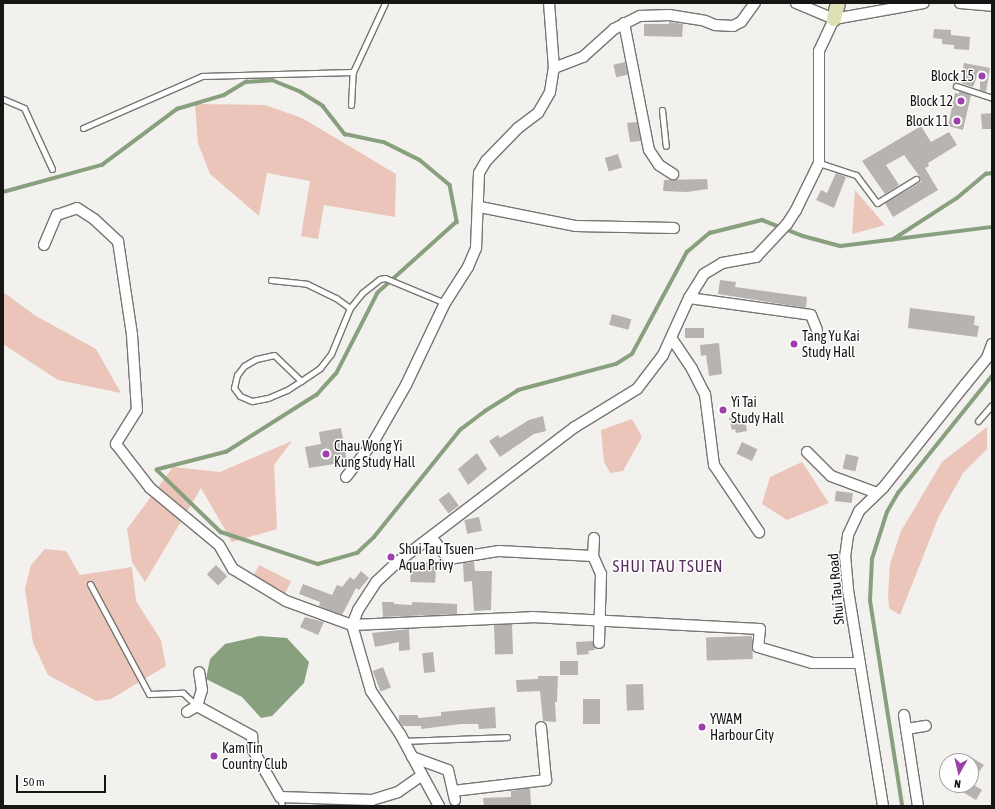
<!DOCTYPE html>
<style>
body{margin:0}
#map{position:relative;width:995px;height:809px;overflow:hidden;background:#f3f1ed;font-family:"Asap Condensed",sans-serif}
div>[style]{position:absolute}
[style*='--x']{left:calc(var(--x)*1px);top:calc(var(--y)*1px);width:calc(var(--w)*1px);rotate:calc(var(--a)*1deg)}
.green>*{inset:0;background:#ebc5b9;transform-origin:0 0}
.water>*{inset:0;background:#89a07f}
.stream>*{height:3.5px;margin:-1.75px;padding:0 1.75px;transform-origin:1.75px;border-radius:1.75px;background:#89a07f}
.building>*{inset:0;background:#b6b3b1;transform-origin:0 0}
.roads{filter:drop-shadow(1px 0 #777572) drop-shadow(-1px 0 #777572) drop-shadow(0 1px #777572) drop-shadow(0 -1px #777572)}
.lane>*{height:5px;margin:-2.5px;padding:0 2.5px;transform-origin:2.5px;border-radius:2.5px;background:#fff}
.street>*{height:10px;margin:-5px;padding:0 5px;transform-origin:5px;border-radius:5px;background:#fff}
.secondary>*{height:14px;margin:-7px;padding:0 7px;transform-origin:7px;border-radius:7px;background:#dee0b6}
.dots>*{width:11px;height:11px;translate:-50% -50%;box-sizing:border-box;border:2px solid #fff;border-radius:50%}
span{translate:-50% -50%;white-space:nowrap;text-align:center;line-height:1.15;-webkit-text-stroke:3px #fff;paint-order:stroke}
.poi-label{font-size:14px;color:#171615}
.right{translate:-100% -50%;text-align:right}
.left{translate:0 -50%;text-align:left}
.street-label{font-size:14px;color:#171615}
.quarter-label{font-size:16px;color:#57295c;letter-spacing:1px}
.frame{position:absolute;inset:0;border:4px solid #171615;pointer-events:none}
.north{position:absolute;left:939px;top:753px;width:40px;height:40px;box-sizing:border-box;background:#fff;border:1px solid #a2a2a1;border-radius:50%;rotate:188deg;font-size:11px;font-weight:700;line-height:16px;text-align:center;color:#171615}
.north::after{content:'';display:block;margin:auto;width:14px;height:18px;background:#9e40a9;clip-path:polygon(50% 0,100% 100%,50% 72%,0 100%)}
.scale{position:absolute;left:16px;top:775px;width:90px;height:18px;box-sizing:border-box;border:2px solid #171615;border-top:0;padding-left:5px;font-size:12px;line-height:14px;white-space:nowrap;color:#171615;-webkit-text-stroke:3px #fff;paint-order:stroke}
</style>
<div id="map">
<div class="green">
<div style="clip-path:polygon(195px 104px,265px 105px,302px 118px,396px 174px,395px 217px,324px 205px,318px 239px,301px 236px,310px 181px,267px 173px,259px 216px,210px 174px,198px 143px)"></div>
<div style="clip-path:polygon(855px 190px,885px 225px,852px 234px)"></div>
<div style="clip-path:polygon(3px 292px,36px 316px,96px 349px,121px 393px,58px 380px,3px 344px)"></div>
<div style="clip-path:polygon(632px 419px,642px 437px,623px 471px,610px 473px,604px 462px,601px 430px)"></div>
<div style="clip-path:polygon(987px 427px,987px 449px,963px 473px,939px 516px,900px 615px,889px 608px,888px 594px,890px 564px,901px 531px,942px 462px)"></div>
<div style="clip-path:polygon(292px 441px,274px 465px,277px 529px,232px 542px,201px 488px,145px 582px,132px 562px,127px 529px,173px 467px,220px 472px)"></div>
<div style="clip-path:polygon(802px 462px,829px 503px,787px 520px,762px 504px,770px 477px)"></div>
<div style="clip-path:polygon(45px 549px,66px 551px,80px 575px,132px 567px,136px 601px,161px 640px,166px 666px,111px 699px,96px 701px,48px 675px,33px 643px,25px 589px,31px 565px)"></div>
<div style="left:259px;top:565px;width:36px;height:14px;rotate:27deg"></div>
</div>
<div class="water">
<div style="clip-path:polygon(260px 636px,287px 638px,309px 662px,304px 683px,272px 716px,261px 718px,242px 697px,206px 679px,210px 659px,225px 644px)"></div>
</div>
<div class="stream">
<div style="--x:3;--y:192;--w:103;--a:-15.3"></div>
<div style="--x:102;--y:165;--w:94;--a:-36.7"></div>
<div style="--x:177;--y:109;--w:49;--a:-16.6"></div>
<div style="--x:224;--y:95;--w:26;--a:-31"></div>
<div style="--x:246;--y:82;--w:26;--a:-4"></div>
<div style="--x:272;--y:80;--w:31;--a:22"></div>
<div style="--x:301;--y:92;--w:26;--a:32"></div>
<div style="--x:323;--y:106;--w:36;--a:52"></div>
<div style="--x:345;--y:134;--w:40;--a:12"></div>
<div style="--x:384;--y:142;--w:40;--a:26.6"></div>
<div style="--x:420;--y:160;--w:39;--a:40"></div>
<div style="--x:450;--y:185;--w:38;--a:79"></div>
<div style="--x:457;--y:222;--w:106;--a:138.1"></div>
<div style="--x:378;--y:293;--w:90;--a:117.1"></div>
<div style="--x:337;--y:373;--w:30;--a:132"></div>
<div style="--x:317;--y:395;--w:107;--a:147.7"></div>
<div style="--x:227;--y:452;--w:72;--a:165.6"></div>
<div style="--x:892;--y:240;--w:77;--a:-32.9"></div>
<div style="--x:957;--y:198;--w:38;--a:-40"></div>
<div style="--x:986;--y:174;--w:6;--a:-9"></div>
<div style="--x:157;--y:470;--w:89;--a:44.1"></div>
<div style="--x:221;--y:532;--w:102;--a:18.3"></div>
<div style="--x:318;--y:564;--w:41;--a:-15.8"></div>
<div style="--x:357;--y:553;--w:23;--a:-43"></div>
<div style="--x:374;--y:537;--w:137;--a:-51.2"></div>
<div style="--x:460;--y:430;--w:31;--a:-37"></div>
<div style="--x:485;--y:411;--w:39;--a:-32"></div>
<div style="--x:518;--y:390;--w:101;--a:-14.9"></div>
<div style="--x:616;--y:364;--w:19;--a:-32"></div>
<div style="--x:632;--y:354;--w:116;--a:-61.7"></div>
<div style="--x:687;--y:252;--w:30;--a:-40"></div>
<div style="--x:710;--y:233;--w:54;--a:-14"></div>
<div style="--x:762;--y:220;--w:44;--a:21.3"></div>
<div style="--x:803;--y:236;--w:39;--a:15"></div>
<div style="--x:841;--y:246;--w:152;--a:-7.2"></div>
<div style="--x:902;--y:805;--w:207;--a:-98.9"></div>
<div style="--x:870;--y:600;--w:41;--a:-87.2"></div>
<div style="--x:872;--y:559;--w:49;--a:-72.3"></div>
<div style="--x:887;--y:512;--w:22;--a:-60"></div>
<div style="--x:898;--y:493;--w:150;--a:-51.2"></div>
</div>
<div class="building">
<div style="clip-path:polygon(669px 22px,683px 24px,682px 37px,644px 36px,644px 24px,669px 24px)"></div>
<div style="clip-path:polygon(934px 29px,951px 30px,951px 35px,970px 37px,969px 50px,954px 49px,954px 45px,942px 44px,942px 39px,933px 38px)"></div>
<div style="left:625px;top:62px;width:13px;height:12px;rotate:77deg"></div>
<div style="clip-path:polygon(964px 63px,990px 68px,986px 92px,980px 90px,980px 69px,973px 87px,961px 83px)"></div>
<div style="clip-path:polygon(959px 91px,971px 95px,963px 130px,948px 126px,955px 93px,959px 94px)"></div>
<div style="clip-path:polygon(992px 113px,992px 129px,982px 129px,981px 114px)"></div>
<div style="clip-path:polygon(637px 122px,641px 141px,630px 142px,627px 123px)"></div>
<div style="clip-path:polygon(921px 126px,931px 142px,949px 132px,957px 145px,928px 163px,929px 166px,925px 168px,938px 190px,893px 217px,885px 203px,921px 182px,920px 177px,904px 155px,886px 165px,899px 185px,885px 194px,862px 161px)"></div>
<div style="left:618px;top:154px;width:14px;height:14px;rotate:73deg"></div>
<div style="clip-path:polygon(836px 173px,846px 177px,834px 208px,816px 200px,821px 190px,827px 193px)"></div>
<div style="clip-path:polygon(707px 179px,708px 189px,687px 192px,663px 191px,664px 180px)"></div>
<div style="clip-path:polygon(720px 280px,736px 282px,735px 287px,807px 297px,806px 308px,718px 294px)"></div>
<div style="clip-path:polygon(910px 308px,975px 316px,974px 325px,979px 326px,977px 337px,908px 328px)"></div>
<div style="left:612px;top:314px;width:20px;height:11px;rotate:15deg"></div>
<div style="left:704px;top:328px;width:10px;height:19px;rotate:90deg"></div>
<div style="clip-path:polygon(719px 343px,722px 374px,709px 376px,706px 355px,701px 356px,700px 345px)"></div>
<div style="clip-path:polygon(744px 415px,747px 431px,736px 433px,735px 429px,732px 430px,729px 418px)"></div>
<div style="clip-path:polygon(543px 416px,546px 431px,534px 434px,500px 457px,489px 441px,498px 435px,500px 438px,529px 420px)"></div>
<div style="clip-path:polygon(341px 428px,347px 462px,309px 468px,305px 447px,321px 444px,319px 432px)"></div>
<div style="left:742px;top:442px;width:17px;height:13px;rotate:25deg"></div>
<div style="clip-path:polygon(477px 453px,487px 469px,468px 485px,458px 469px)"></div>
<div style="left:846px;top:454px;width:13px;height:15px;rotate:13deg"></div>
<div style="left:836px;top:491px;width:17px;height:10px;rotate:7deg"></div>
<div style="left:449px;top:492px;width:17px;height:13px;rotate:54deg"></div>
<div style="left:479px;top:517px;width:14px;height:15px;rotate:78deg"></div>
<div style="left:411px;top:562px;width:25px;height:20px;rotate:2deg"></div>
<div style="clip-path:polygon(474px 562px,475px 571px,492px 571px,491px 610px,474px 611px,472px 581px,464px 582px,463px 563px)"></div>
<div style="left:216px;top:565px;width:16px;height:13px;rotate:45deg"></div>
<div style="clip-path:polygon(361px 571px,369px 578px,359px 590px,356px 588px,342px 615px,319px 606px,320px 602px,299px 594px,303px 584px,332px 595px,337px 585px,342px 587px,350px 577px,354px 580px)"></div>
<div style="clip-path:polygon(382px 602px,394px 602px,394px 604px,412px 605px,412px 602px,457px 604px,457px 614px,383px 617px)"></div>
<div style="clip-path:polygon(305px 617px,324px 622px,318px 635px,300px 627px)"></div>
<div style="left:512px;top:624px;width:30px;height:18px;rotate:88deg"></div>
<div style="clip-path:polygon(409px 629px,410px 650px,399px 651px,399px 642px,375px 647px,372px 633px)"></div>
<div style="left:752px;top:636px;width:23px;height:46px;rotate:88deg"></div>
<div style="clip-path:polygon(593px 641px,595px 650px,588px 651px,589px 654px,577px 655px,576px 642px)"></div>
<div style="left:433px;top:652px;width:20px;height:11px;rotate:84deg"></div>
<div style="left:560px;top:661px;width:18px;height:14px"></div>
<div style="left:383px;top:667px;width:22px;height:11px;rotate:69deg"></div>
<div style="clip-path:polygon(538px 676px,558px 676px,557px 702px,555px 702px,556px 722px,543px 721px,540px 691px,517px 692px,516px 680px,538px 679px)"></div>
<div style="left:643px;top:684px;width:26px;height:17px;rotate:88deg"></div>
<div style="left:583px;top:699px;width:17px;height:25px"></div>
<div style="clip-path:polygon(495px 707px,496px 728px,479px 729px,478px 724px,461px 724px,421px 729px,421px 726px,403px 726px,399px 721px,399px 715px,418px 715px,418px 718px,441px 716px,441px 712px)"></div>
<div style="clip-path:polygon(971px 757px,984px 765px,971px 783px)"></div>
<div style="clip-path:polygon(951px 785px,974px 785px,982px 790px,976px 800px)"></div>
<div style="clip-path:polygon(530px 788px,531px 806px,484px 806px,483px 798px,511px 797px,511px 791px)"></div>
</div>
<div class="roads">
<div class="lane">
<div style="--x:956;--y:86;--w:38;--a:18"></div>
<div style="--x:3;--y:99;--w:23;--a:23"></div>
<div style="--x:24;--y:108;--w:67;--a:65.3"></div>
<div style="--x:351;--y:105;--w:33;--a:-87"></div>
<div style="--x:353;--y:72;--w:76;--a:-65.1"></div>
<div style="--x:662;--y:110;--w:36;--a:84"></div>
<div style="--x:83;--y:128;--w:130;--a:-23.6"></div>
<div style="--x:202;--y:76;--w:151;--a:-1.5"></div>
<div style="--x:819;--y:163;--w:39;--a:18"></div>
<div style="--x:856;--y:175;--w:35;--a:53"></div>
<div style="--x:877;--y:203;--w:46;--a:-31.6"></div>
<div style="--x:271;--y:280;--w:36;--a:6"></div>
<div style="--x:307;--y:284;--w:32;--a:26"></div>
<div style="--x:336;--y:298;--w:17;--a:36"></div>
<div style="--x:301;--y:381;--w:37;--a:-136"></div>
<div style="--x:274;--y:355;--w:18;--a:167"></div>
<div style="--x:256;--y:359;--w:14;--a:150"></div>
<div style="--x:244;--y:366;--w:11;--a:128"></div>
<div style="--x:237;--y:375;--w:13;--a:103"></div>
<div style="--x:234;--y:388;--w:10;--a:53"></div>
<div style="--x:240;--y:396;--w:13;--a:23"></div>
<div style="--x:252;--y:401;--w:16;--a:-11"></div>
<div style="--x:268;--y:398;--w:21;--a:-23"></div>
<div style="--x:287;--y:390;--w:17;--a:-33"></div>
<div style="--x:301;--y:381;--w:23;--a:-34"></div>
<div style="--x:320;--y:368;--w:18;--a:-52"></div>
<div style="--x:331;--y:354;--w:50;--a:-67.6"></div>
<div style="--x:350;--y:308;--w:19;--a:-51"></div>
<div style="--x:362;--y:293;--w:23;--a:-38"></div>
<div style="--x:380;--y:279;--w:5;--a:-11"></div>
<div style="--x:385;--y:278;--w:65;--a:22.6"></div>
<div style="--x:978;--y:421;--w:21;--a:-49"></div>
<div style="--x:90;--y:584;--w:125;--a:61.8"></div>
<div style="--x:149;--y:694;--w:34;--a:-2"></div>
<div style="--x:183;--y:693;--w:19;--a:43"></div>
<div style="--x:404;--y:741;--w:103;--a:-2.2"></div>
<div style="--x:280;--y:797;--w:9;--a:77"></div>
</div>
<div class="street">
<div style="--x:796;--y:3;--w:41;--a:22.8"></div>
<div style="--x:834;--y:19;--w:91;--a:-10.1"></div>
<div style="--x:960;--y:3;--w:32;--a:5"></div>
<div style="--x:624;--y:23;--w:129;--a:78.9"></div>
<div style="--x:649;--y:150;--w:18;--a:56"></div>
<div style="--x:659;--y:165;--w:17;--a:33"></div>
<div style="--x:554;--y:68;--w:31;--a:-21"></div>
<div style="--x:583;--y:57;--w:42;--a:-42.1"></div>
<div style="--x:614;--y:29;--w:29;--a:-27"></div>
<div style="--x:640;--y:16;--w:29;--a:-2"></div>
<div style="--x:669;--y:15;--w:36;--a:9"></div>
<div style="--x:705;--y:21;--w:11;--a:22"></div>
<div style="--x:715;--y:25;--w:18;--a:3"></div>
<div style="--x:733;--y:26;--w:9;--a:-27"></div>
<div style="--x:741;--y:22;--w:24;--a:-54"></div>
<div style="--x:480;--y:207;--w:98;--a:11.2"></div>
<div style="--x:576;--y:226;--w:98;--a:1.2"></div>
<div style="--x:44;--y:245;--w:33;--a:-67"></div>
<div style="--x:57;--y:215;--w:21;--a:-19"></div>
<div style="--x:77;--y:208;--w:20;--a:33"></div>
<div style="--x:94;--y:219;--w:33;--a:43"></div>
<div style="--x:118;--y:241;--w:95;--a:81.5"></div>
<div style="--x:132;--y:335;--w:75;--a:86.2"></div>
<div style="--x:137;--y:410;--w:40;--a:122"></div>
<div style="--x:116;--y:444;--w:56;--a:52.3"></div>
<div style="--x:150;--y:488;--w:89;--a:39.6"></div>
<div style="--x:219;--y:545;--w:28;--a:60"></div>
<div style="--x:233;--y:569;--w:62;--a:31.1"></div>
<div style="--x:286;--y:601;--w:70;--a:20"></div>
<div style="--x:352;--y:625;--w:180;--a:-2.5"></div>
<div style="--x:532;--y:617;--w:228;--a:3"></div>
<div style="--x:760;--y:629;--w:18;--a:96"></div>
<div style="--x:758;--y:647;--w:56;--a:16.5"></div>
<div style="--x:812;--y:663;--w:48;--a:0"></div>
<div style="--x:689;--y:298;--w:123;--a:7.9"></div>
<div style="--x:811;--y:315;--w:16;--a:68"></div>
<div style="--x:672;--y:339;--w:36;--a:56"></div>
<div style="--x:692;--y:369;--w:28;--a:63"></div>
<div style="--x:705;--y:394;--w:72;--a:82.8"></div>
<div style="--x:714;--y:465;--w:81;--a:56.1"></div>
<div style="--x:807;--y:452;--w:34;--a:45"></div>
<div style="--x:831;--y:476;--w:49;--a:20.3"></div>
<div style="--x:346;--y:477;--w:46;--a:-52.1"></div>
<div style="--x:374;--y:441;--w:64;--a:-60.3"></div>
<div style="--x:406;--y:385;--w:91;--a:-64.6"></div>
<div style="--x:445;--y:303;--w:43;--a:-57.4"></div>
<div style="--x:468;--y:267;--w:21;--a:-67"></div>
<div style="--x:476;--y:248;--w:75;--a:-87.7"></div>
<div style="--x:479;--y:173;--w:14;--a:-60"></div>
<div style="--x:486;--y:161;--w:46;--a:-45.9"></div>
<div style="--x:518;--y:128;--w:25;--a:-37"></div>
<div style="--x:538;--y:113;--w:24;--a:-60"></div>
<div style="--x:550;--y:92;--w:24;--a:-81"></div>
<div style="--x:554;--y:68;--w:65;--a:-94.4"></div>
<div style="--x:431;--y:537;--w:28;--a:51"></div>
<div style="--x:449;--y:559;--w:51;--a:-9.1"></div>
<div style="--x:499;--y:551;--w:94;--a:3"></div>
<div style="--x:594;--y:538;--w:18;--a:93"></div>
<div style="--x:593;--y:556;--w:20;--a:66"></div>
<div style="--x:601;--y:574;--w:69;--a:91.7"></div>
<div style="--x:197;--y:706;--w:63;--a:28.6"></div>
<div style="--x:252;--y:736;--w:14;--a:86"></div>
<div style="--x:253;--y:750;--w:54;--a:60.1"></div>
<div style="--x:280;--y:797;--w:92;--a:1.9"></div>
<div style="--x:372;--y:800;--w:27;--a:-17"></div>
<div style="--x:398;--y:792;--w:29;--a:-35"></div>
<div style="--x:187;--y:712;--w:12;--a:-31"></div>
<div style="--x:197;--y:706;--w:17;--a:-73"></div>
<div style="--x:202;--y:690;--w:18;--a:-99"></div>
<div style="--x:904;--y:715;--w:92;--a:81.3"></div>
<div style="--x:906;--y:729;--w:20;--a:-9"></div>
<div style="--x:412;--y:757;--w:38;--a:20"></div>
<div style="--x:448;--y:770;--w:31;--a:77"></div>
<div style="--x:453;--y:791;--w:94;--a:-6.7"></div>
<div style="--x:546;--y:780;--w:53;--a:-95.4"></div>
<div style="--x:439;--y:806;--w:82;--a:-118.4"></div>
<div style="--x:400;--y:734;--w:52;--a:-124"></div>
<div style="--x:371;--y:691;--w:69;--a:-106.1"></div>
<div style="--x:352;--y:625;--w:16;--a:-68"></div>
<div style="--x:358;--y:610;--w:33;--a:-57"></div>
<div style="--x:376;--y:582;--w:26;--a:-43"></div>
<div style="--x:395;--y:564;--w:226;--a:-37.3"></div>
<div style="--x:575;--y:427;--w:73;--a:-31.5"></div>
<div style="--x:637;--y:389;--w:43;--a:-52.6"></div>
<div style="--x:663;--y:355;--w:63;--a:-65.5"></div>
<div style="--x:689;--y:298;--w:28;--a:-58"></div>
<div style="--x:704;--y:274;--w:21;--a:-31"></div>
<div style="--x:722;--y:263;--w:35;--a:-10"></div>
<div style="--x:756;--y:257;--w:45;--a:-46.8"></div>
<div style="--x:787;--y:224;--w:17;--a:-57"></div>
<div style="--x:796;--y:210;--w:52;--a:-63.9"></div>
<div style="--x:819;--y:163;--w:112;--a:-90"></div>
<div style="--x:819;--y:51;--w:35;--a:-65"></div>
<div style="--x:883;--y:806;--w:220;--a:-99.2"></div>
<div style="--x:848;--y:589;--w:32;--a:-95"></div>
<div style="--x:845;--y:557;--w:22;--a:-82"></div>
<div style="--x:848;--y:535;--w:26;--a:-65"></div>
<div style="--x:859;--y:511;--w:33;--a:-44"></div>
<div style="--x:883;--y:488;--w:132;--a:-51.5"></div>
<div style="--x:965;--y:385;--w:35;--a:-51"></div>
<div style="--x:987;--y:358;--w:15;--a:-70"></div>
</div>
<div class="secondary">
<div style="--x:834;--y:19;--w:16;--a:-76"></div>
</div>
</div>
<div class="dots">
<div style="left:982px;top:76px;background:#9e40a9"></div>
<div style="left:961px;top:101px;background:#9e40a9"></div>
<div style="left:957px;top:121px;background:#9e40a9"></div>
<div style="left:794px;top:344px;background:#9e40a9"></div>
<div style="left:723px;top:410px;background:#9e40a9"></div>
<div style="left:326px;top:454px;background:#9e40a9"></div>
<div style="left:391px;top:557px;background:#9e40a9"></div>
<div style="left:702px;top:727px;background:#9e40a9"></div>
<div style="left:214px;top:756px;background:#9e40a9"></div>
</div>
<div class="poi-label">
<span class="right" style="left:974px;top:76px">Block 15</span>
<span class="right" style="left:953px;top:101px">Block 12</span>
<span class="right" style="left:949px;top:121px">Block 11</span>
<span class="left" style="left:802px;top:344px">Tang Yu Kai<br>Study Hall</span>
<span class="left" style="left:731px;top:410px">Yi Tai<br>Study Hall</span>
<span class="left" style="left:334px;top:454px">Chau Wong Yi<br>Kung Study Hall</span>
<span class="left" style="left:399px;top:557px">Shui Tau Tsuen<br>Aqua Privy</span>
<span class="left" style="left:710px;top:727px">YWAM<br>Harbour City</span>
<span class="left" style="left:222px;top:756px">Kam Tin<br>Country Club</span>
</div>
<div class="street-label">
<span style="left:836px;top:589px;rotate:-95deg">Shui Tau Road</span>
</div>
<div class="quarter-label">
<span style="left:668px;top:566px">SHUI TAU TSUEN</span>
</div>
<div class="frame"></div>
<div class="north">N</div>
<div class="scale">50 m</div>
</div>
